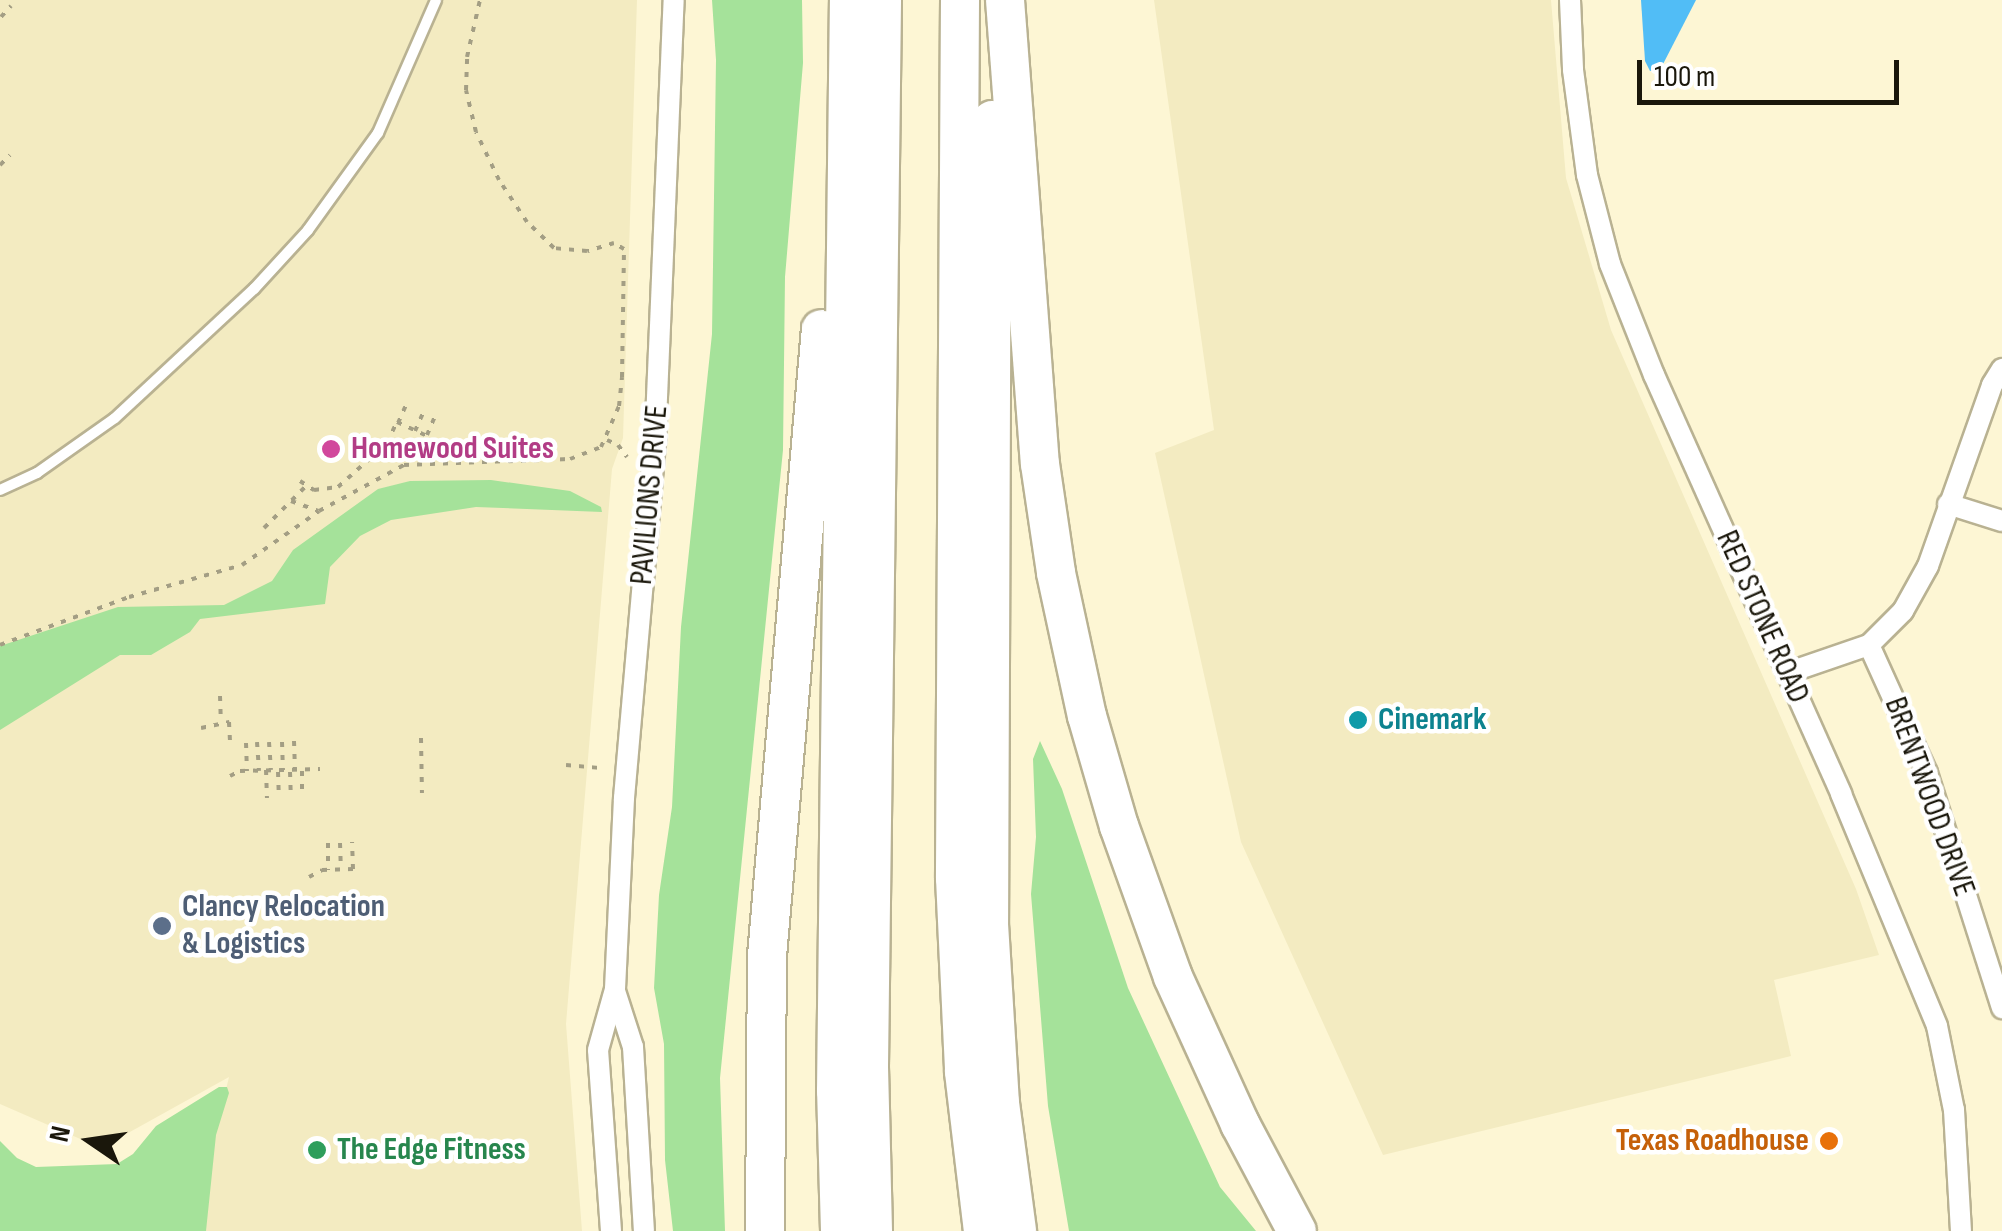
<!DOCTYPE html>
<style>
body{margin:0}
#map{position:relative;width:2002px;height:1231px;overflow:hidden;background:#fdf6d4;font-family:"Sofia Sans Condensed",sans-serif}
div>[style]{position:absolute}
[style*='--x']{left:calc(var(--x)*1px);top:calc(var(--y)*1px);width:calc(var(--w)*1px);rotate:calc(var(--a)*1deg)}
.built>*{inset:0;background:#f3ebc1}
.green>*{inset:0;background:#a5e29a}
.water>*{inset:0;background:#51bdf6}
.path>*{height:4px;margin-top:-2px;transform-origin:0;background:repeating-linear-gradient(90deg,#a39e84 0 5px,transparent 0 13px)}
.roads{filter:drop-shadow(2px 0 #b9b292) drop-shadow(-2px 0 #b9b292) drop-shadow(0 2px #b9b292) drop-shadow(0 -2px #b9b292)}
.service>*{height:10px;margin:-5px;padding:0 5px;transform-origin:5px;border-radius:5px;background:#fff}
.minor>*{height:20px;margin:-10px;padding:0 10px;transform-origin:10px;border-radius:10px;background:#fff}
.motorway>*{height:38px;margin:-19px;padding:0 19px;transform-origin:19px;border-radius:19px;background:#fff}
.dots>*{width:28px;height:28px;translate:-50% -50%;box-sizing:border-box;border:5px solid #fff;border-radius:50%}
span{translate:-50% -50%;white-space:nowrap;text-align:center;line-height:1.15;-webkit-text-stroke:9px #fff;paint-order:stroke}
.hotel-label{font-size:32px;color:#b23c85;font-weight:700}
.left{translate:0 -50%;text-align:left}
.street-label{font-size:32px;color:#1a170b}
.culture-label{font-size:32px;color:#0d838f;font-weight:700}
.service-label{font-size:32px;color:#4e5e75;font-weight:700}
.food-label{font-size:32px;color:#c56008;font-weight:700}
.right{translate:-100% -50%;text-align:right}
.leisure-label{font-size:32px;color:#27864d;font-weight:700}
.north{position:absolute;left:40px;top:1091px;width:100px;height:100px;-webkit-text-stroke:8px #fff;paint-order:stroke;rotate:283deg;font-size:28px;font-weight:700;line-height:40px;text-align:center;color:#1a170b}
.north::after{content:'';display:block;margin:auto;width:35px;height:45px;background:#1a170b;clip-path:polygon(50% 0,100% 100%,50% 72%,0 100%)}
.scale{position:absolute;left:1637px;top:60px;width:262px;height:45px;box-sizing:border-box;border:5px solid #1a170b;border-top:0;padding-left:12px;font-size:30px;line-height:35px;white-space:nowrap;color:#1a170b;-webkit-text-stroke:8px #fff;paint-order:stroke}
</style>
<div id="map">
<div class="built">
<div style="clip-path:polygon(0 0,637px 0,623px 438px,612px 469px,566px 1024px,582px 1231px,192px 1231px,229px 1077px,101px 1148px,0 1104px)"></div>
<div style="clip-path:polygon(1154px 0,1551px 0,1566px 178px,1611px 330px,1856px 889px,1879px 955px,1774px 980px,1791px 1056px,1383px 1155px,1241px 842px,1155px 453px,1214px 430px)"></div>
</div>
<div class="green">
<div style="clip-path:polygon(712px 0,802px 0,803px 63px,785px 277px,783px 450px,720px 1078px,725px 1231px,673px 1231px,665px 1160px,664px 1044px,654px 988px,659px 895px,672px 807px,681px 627px,712px 334px,716px 60px)"></div>
<div style="clip-path:polygon(491px 480px,570px 491px,601px 507px,602px 512px,476px 507px,391px 520px,360px 536px,330px 567px,325px 604px,200px 619px,190px 632px,151px 655px,120px 655px,0 730px,0 646px,118px 607px,224px 605px,272px 581px,293px 550px,378px 489px,410px 481px)"></div>
<div style="clip-path:polygon(1040px 741px,1062px 789px,1128px 988px,1220px 1187px,1256px 1231px,1069px 1231px,1048px 1106px,1031px 894px,1036px 837px,1033px 759px)"></div>
<div style="clip-path:polygon(219px 1087px,227px 1087px,229px 1093px,216px 1135px,206px 1231px,0 1231px,0 1141px,17px 1158px,36px 1167px,117px 1164px,133px 1154px,156px 1126px)"></div>
</div>
<div class="water">
<div style="clip-path:polygon(1641px 0,1696px 0,1661px 68px,1650px 71px,1645px 61px)"></div>
</div>
<div class="path">
<div style="--x:1;--y:17;--w:15;--a:-48"></div>
<div style="--x:0;--y:165;--w:14;--a:-45"></div>
<div style="--x:398;--y:423;--w:22;--a:-66"></div>
<div style="--x:415;--y:431;--w:22;--a:-66"></div>
<div style="--x:427;--y:435;--w:21;--a:-67"></div>
<div style="--x:607;--y:440;--w:12;--a:24"></div>
<div style="--x:618;--y:445;--w:15;--a:53"></div>
<div style="--x:300;--y:481;--w:17;--a:33"></div>
<div style="--x:314;--y:490;--w:24;--a:-7"></div>
<div style="--x:338;--y:487;--w:66;--a:-41.9"></div>
<div style="--x:387;--y:443;--w:23;--a:-65"></div>
<div style="--x:397;--y:422;--w:38;--a:25"></div>
<div style="--x:291;--y:501;--w:29;--a:20"></div>
<div style="--x:264;--y:528;--w:58;--a:-45"></div>
<div style="--x:0;--y:645;--w:138;--a:-20.4"></div>
<div style="--x:129;--y:597;--w:117;--a:-15.8"></div>
<div style="--x:242;--y:565;--w:94;--a:-35"></div>
<div style="--x:319;--y:511;--w:97;--a:-28.4"></div>
<div style="--x:404;--y:465;--w:166;--a:-2.1"></div>
<div style="--x:570;--y:459;--w:33;--a:-21"></div>
<div style="--x:601;--y:447;--w:45;--a:-66.3"></div>
<div style="--x:619;--y:406;--w:29;--a:-84"></div>
<div style="--x:622;--y:377;--w:128;--a:-89.1"></div>
<div style="--x:624;--y:249;--w:12;--a:-149"></div>
<div style="--x:614;--y:243;--w:28;--a:163"></div>
<div style="--x:587;--y:251;--w:33;--a:-175"></div>
<div style="--x:554;--y:248;--w:37;--a:-136"></div>
<div style="--x:527;--y:222;--w:50;--a:-123.7"></div>
<div style="--x:499;--y:180;--w:53;--a:-115.6"></div>
<div style="--x:476;--y:132;--w:43;--a:-103.4"></div>
<div style="--x:466;--y:90;--w:33;--a:-88"></div>
<div style="--x:467;--y:57;--w:58;--a:-77.2"></div>
<div style="--x:220;--y:696;--w:26;--a:88"></div>
<div style="--x:201;--y:728;--w:29;--a:-12"></div>
<div style="--x:229;--y:722;--w:21;--a:87"></div>
<div style="--x:421;--y:738;--w:55;--a:89"></div>
<div style="--x:294;--y:741;--w:29;--a:88"></div>
<div style="--x:257;--y:742;--w:29;--a:86"></div>
<div style="--x:269;--y:742;--w:28;--a:86"></div>
<div style="--x:282;--y:742;--w:28;--a:88"></div>
<div style="--x:246;--y:743;--w:28;--a:88"></div>
<div style="--x:566;--y:765;--w:33;--a:5"></div>
<div style="--x:266;--y:770;--w:28;--a:88"></div>
<div style="--x:302;--y:771;--w:26;--a:90"></div>
<div style="--x:278;--y:772;--w:25;--a:88"></div>
<div style="--x:290;--y:772;--w:25;--a:88"></div>
<div style="--x:230;--y:776;--w:11;--a:-27"></div>
<div style="--x:240;--y:771;--w:80;--a:-1.4"></div>
<div style="--x:328;--y:843;--w:27;--a:90"></div>
<div style="--x:340;--y:843;--w:26;--a:88"></div>
<div style="--x:309;--y:877;--w:15;--a:-28"></div>
<div style="--x:322;--y:870;--w:31;--a:-2"></div>
<div style="--x:353;--y:869;--w:27;--a:-92"></div>
</div>
<div class="roads">
<div class="service">
<div style="--x:0;--y:490;--w:41;--a:-24.7"></div>
<div style="--x:37;--y:473;--w:95;--a:-35.2"></div>
<div style="--x:115;--y:418;--w:190;--a:-42.9"></div>
<div style="--x:254;--y:289;--w:80;--a:-47.5"></div>
<div style="--x:308;--y:230;--w:120;--a:-54.2"></div>
<div style="--x:378;--y:133;--w:145;--a:-66.4"></div>
</div>
<div class="minor">
<div style="--x:1570;--y:0;--w:70;--a:87.5"></div>
<div style="--x:1573;--y:70;--w:106;--a:82.4"></div>
<div style="--x:1587;--y:175;--w:92;--a:75.5"></div>
<div style="--x:1610;--y:264;--w:119;--a:68.4"></div>
<div style="--x:1654;--y:375;--w:459;--a:65.9"></div>
<div style="--x:1841;--y:794;--w:251;--a:67.5"></div>
<div style="--x:1937;--y:1026;--w:86;--a:78.6"></div>
<div style="--x:1954;--y:1110;--w:121;--a:86.7"></div>
<div style="--x:1948;--y:504;--w:57;--a:17.5"></div>
<div style="--x:1869;--y:645;--w:141;--a:65.6"></div>
<div style="--x:1927;--y:773;--w:247;--a:72.3"></div>
<div style="--x:1787;--y:673;--w:87;--a:-18.9"></div>
<div style="--x:1869;--y:645;--w:48;--a:-45"></div>
<div style="--x:1903;--y:611;--w:51;--a:-60.9"></div>
<div style="--x:1928;--y:566;--w:192;--a:-70.5"></div>
<div style="--x:1992;--y:385;--w:19;--a:-58"></div>
<div style="--x:615;--y:991;--w:59;--a:72.2"></div>
<div style="--x:633;--y:1047;--w:184;--a:86.6"></div>
<div style="--x:611;--y:1231;--w:181;--a:-94.1"></div>
<div style="--x:598;--y:1050;--w:63;--a:-74.4"></div>
<div style="--x:615;--y:989;--w:191;--a:-87.3"></div>
<div style="--x:624;--y:798;--w:354;--a:-85"></div>
<div style="--x:655;--y:445;--w:445;--a:-87.6"></div>
</div>
<div class="motorway">
<div style="--x:960;--y:0;--w:878;--a:90.33"></div>
<div style="--x:955;--y:878;--w:194;--a:87.3"></div>
<div style="--x:964;--y:1072;--w:160;--a:83.2"></div>
<div style="--x:1005;--y:0;--w:465;--a:85.7"></div>
<div style="--x:1040;--y:464;--w:110;--a:81.6"></div>
<div style="--x:1056;--y:573;--w:146;--a:77.8"></div>
<div style="--x:1087;--y:716;--w:115;--a:73.8"></div>
<div style="--x:1119;--y:826;--w:160;--a:70.3"></div>
<div style="--x:1173;--y:977;--w:162;--a:65.5"></div>
<div style="--x:1240;--y:1124;--w:121;--a:62"></div>
<div style="--x:992;--y:120;--w:804;--a:90.21"></div>
<div style="--x:989;--y:924;--w:179;--a:86.5"></div>
<div style="--x:1000;--y:1103;--w:129;--a:82.4"></div>
<div style="--x:765;--y:1231;--w:275;--a:-89.6"></div>
<div style="--x:767;--y:956;--w:629;--a:-85.08"></div>
<div style="--x:840;--y:1231;--w:140;--a:-91.6"></div>
<div style="--x:836;--y:1091;--w:1091;--a:-89.32"></div>
<div style="--x:873;--y:1231;--w:165;--a:-91.4"></div>
<div style="--x:869;--y:1066;--w:1066;--a:-89.3"></div>
</div>
</div>
<div class="dots">
<div style="left:331px;top:449px;background:#d1479c"></div>
<div style="left:1358px;top:720px;background:#0f9aa8"></div>
<div style="left:162px;top:926px;background:#5c6f8a"></div>
<div style="left:1829px;top:1141px;background:#e8710a"></div>
<div style="left:317px;top:1150px;background:#2e9e5b"></div>
</div>
<div class="hotel-label">
<span class="left" style="left:351px;top:449px">Homewood Suites</span>
</div>
<div class="street-label">
<span style="left:650px;top:495px;rotate:-85deg">PAVILIONS DRIVE</span>
<span style="left:1762px;top:617px;rotate:66deg">RED STONE ROAD</span>
<span style="left:1929px;top:797px;rotate:70deg">BRENTWOOD DRIVE</span>
</div>
<div class="culture-label">
<span class="left" style="left:1378px;top:720px">Cinemark</span>
</div>
<div class="service-label">
<span class="left" style="left:182px;top:926px">Clancy Relocation<br>&amp; Logistics</span>
</div>
<div class="food-label">
<span class="right" style="left:1809px;top:1141px">Texas Roadhouse</span>
</div>
<div class="leisure-label">
<span class="left" style="left:337px;top:1150px">The Edge Fitness</span>
</div>
<div class="north">N</div>
<div class="scale">100 m</div>
</div>
